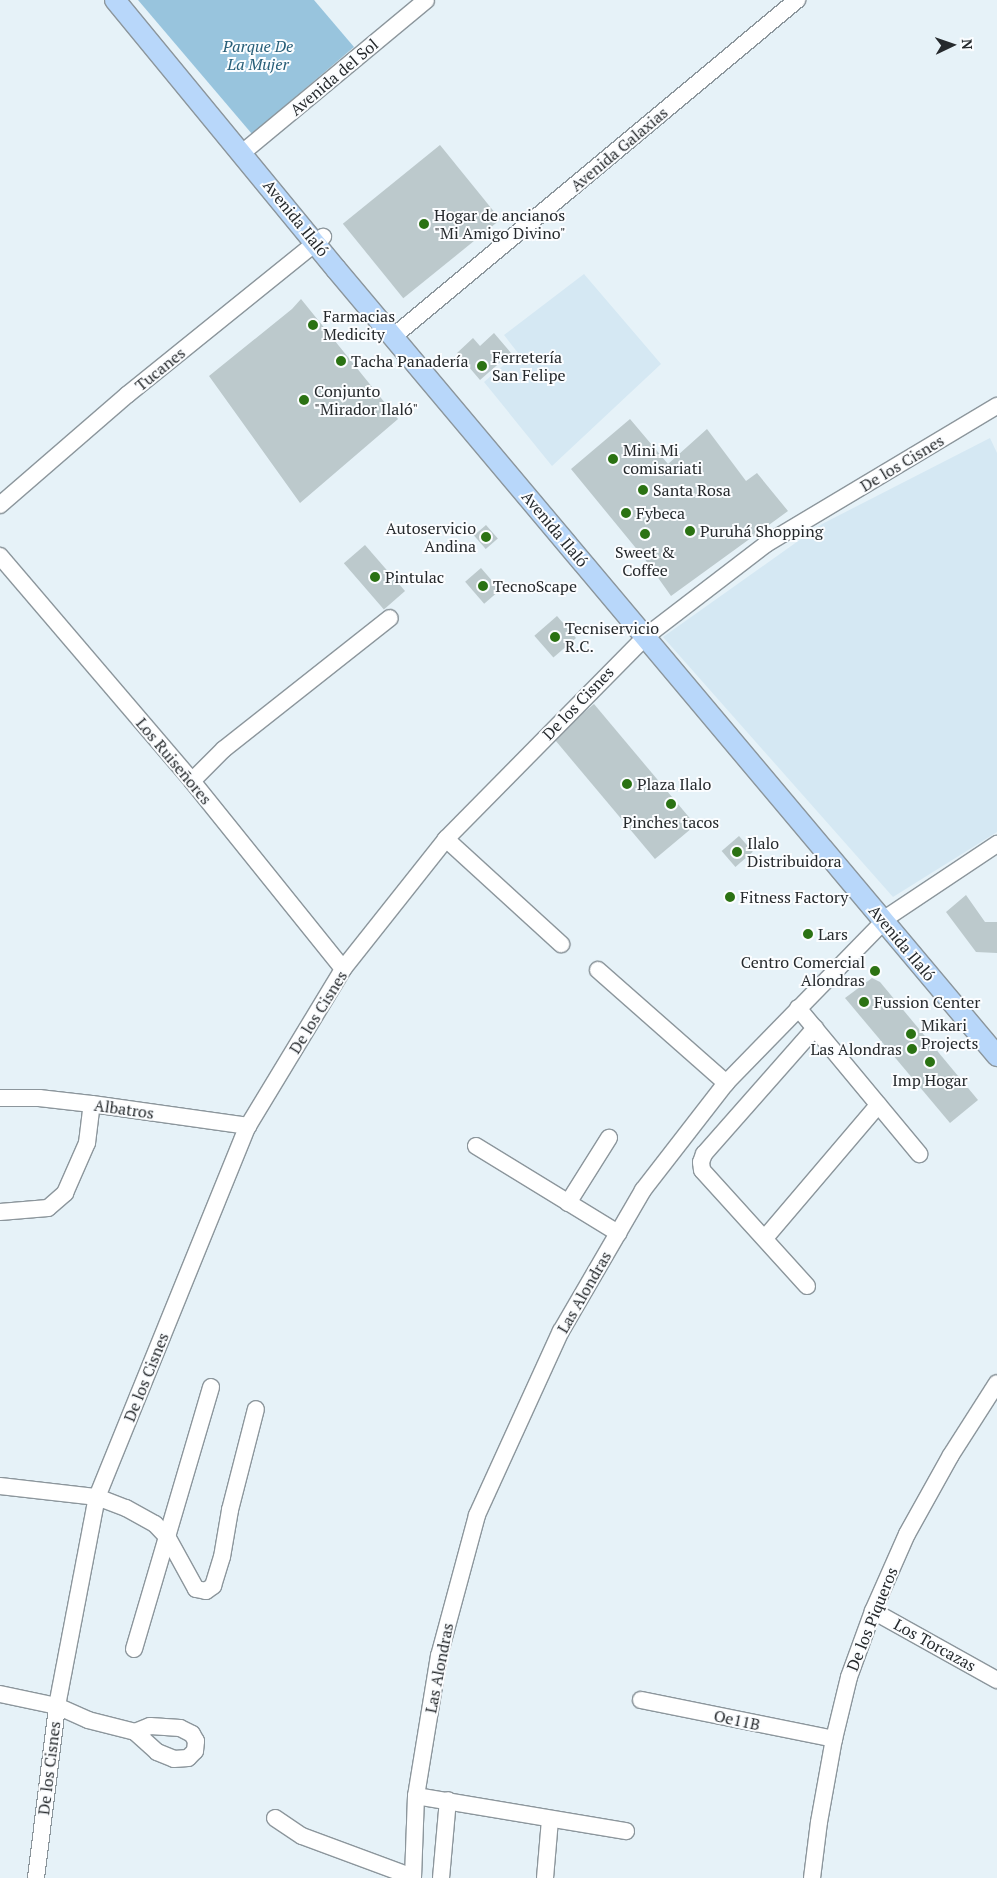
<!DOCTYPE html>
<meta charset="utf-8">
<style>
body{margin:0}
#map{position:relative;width:997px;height:1878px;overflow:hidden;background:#e6f2f8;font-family:"PT Serif",serif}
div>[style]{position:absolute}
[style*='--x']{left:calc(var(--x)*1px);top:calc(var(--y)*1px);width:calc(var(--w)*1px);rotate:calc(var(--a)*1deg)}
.built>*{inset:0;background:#d5e8f3}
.green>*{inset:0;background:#98c4dd}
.building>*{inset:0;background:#bcc9cc;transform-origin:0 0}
.roads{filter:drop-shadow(1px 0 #8c969c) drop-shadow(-1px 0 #8c969c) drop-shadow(0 1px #8c969c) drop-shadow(0 -1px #8c969c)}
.minor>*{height:16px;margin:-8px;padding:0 8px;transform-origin:8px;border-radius:8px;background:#fff}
.major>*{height:20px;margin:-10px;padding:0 10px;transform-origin:10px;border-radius:10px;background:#b8d7fa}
.dots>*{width:14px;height:14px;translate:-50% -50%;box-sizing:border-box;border:2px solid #fbfdff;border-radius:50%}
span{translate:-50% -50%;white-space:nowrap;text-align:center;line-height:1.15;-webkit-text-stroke:4px #fbfdff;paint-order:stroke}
.park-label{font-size:16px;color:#275e78;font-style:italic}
.street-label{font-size:16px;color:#262a2d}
.poi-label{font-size:16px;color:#262a2d}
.left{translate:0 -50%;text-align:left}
.right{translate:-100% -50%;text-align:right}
.north{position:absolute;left:927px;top:20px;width:50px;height:50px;-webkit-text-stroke:4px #fbfdff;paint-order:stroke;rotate:87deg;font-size:14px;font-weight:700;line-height:20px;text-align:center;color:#262a2d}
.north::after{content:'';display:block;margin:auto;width:18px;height:22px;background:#262a2d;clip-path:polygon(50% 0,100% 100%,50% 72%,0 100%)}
</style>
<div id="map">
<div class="built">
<div style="clip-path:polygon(584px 274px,661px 364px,552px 466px,484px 382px,518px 353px,504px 335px)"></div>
<div style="clip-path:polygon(990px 438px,997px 453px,997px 832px,893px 897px,663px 637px,822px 524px)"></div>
</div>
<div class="green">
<div style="clip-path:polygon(138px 0,314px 0,354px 47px,252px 134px)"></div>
</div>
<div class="building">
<div style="left:440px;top:145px;width:96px;height:125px;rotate:51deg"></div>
<div style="clip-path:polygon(301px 299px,398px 419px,300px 503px,209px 376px,292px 309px)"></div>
<div style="clip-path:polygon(494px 333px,511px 353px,480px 380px,457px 353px,473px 338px,480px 346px)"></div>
<div style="clip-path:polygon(630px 419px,668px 464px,707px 429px,746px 481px,757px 473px,788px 511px,671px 596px,644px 558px,571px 469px)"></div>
<div style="left:486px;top:525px;width:18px;height:16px;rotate:49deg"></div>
<div style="left:365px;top:545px;width:61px;height:28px;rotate:49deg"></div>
<div style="left:481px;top:568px;width:29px;height:21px;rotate:49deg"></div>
<div style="left:557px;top:616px;width:29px;height:30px;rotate:49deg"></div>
<div style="left:594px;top:704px;width:158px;height:53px;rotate:50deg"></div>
<div style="left:739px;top:836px;width:21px;height:23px;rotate:49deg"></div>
<div style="clip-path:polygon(966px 895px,985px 922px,997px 922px,997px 953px,976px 952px,946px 912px)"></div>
<div style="clip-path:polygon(872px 978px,880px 982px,978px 1100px,950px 1123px,845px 998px)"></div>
</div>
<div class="roads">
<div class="minor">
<div style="--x:242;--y:153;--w:239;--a:-39.7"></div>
<div style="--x:394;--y:336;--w:525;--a:-39.82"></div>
<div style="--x:0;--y:505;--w:168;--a:-40.9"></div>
<div style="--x:127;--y:395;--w:252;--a:-38.9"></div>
<div style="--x:0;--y:556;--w:296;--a:49.5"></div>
<div style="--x:192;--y:781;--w:241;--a:51.2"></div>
<div style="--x:192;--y:781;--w:45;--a:-45"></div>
<div style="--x:224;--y:749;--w:211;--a:-38.3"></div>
<div style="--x:446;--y:839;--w:156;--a:42.4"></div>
<div style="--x:598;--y:970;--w:171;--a:41.4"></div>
<div style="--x:798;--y:1008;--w:190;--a:50.3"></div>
<div style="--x:0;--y:1098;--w:39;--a:0"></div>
<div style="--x:39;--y:1098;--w:53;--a:6.5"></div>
<div style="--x:92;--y:1104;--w:158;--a:8"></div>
<div style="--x:476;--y:1146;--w:167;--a:31.5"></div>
<div style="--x:568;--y:1203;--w:77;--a:-57.8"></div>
<div style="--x:0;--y:1212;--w:48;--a:-4.8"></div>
<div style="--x:48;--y:1208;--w:23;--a:-41"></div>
<div style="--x:65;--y:1193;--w:55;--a:-66.3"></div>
<div style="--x:87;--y:1143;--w:39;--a:-83"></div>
<div style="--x:765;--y:1238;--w:175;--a:-49.6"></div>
<div style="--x:807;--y:1286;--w:156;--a:-132.2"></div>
<div style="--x:702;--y:1170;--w:8;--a:-97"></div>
<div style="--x:701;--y:1162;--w:9;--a:-69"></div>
<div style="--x:704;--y:1154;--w:168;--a:-48.6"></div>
<div style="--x:0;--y:1486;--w:98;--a:6.5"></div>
<div style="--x:97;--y:1497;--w:31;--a:21"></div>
<div style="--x:126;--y:1508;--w:33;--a:29"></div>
<div style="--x:155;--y:1524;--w:19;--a:47"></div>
<div style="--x:168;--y:1538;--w:58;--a:61.2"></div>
<div style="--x:196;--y:1589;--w:10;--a:11"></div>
<div style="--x:206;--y:1591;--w:9;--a:-36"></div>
<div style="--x:213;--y:1586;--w:30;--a:-73"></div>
<div style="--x:222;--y:1557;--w:48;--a:-80.3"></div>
<div style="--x:230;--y:1510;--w:104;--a:-75.6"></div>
<div style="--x:873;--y:1611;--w:142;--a:29.1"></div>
<div style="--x:134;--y:1649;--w:273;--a:-73.6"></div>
<div style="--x:0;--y:1694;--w:58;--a:11.9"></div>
<div style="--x:57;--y:1706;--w:34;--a:24"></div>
<div style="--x:88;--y:1720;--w:49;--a:14.3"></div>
<div style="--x:135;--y:1732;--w:30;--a:42"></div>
<div style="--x:157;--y:1752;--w:18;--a:22"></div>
<div style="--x:174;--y:1759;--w:14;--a:-4"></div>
<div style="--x:188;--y:1758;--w:10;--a:-45"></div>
<div style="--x:195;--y:1751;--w:10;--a:-84"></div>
<div style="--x:196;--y:1741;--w:8;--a:-120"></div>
<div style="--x:192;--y:1734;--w:13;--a:-153"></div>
<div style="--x:180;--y:1728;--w:30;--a:-176"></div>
<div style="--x:150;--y:1726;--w:16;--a:158"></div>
<div style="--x:641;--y:1700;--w:197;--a:11.4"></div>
<div style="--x:416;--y:1796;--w:213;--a:9.5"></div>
<div style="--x:275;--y:1818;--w:32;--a:34"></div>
<div style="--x:302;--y:1836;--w:118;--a:20.3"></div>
<div style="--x:36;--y:1878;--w:173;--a:-83"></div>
<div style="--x:57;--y:1706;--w:213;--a:-79.2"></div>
<div style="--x:97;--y:1497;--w:401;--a:-67.9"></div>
<div style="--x:248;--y:1126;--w:184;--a:-58.8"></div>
<div style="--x:343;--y:969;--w:166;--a:-51.6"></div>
<div style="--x:446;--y:839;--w:284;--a:-45.4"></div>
<div style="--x:645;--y:637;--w:153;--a:-37.5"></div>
<div style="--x:766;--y:544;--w:269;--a:-30.9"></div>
<div style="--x:413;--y:1878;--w:82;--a:-87.9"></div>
<div style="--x:416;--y:1796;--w:142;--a:-80.7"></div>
<div style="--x:439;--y:1656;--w:146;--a:-74.9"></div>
<div style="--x:477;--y:1515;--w:202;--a:-65.5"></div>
<div style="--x:561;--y:1331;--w:163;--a:-59.8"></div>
<div style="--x:643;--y:1190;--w:135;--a:-52.2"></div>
<div style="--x:726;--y:1083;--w:233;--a:-45.7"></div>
<div style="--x:889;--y:916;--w:130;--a:-33.7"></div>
<div style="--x:441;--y:1878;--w:78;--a:-84.9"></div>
<div style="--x:545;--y:1878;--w:58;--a:-85.1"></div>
<div style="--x:812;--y:1878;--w:56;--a:-82.9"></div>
<div style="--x:819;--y:1822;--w:84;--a:-79.8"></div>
<div style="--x:834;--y:1739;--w:64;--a:-76.4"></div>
<div style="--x:849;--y:1677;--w:70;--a:-70"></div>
<div style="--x:873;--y:1611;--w:84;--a:-66.2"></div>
<div style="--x:907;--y:1534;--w:90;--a:-60.9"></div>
<div style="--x:951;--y:1455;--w:85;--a:-57.4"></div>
</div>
<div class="major">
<div style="--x:115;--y:0;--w:348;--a:50.6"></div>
<div style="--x:336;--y:269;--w:1028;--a:49.97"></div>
</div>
</div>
<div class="dots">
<div style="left:424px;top:224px;background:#2b7213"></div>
<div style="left:313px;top:325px;background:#2b7213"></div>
<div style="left:341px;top:361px;background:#2b7213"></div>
<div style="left:482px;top:366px;background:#2b7213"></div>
<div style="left:304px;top:400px;background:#2b7213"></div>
<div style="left:613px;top:459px;background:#2b7213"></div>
<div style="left:643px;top:490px;background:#2b7213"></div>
<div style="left:626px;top:513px;background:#2b7213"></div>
<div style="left:690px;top:531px;background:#2b7213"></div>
<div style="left:645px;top:534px;background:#2b7213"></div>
<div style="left:486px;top:537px;background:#2b7213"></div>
<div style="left:375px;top:577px;background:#2b7213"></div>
<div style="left:483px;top:586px;background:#2b7213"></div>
<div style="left:555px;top:637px;background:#2b7213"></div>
<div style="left:627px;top:784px;background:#2b7213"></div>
<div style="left:671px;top:804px;background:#2b7213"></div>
<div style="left:737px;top:852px;background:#2b7213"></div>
<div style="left:730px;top:897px;background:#2b7213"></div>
<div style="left:808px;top:934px;background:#2b7213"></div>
<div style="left:875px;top:971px;background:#2b7213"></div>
<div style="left:864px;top:1002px;background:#2b7213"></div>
<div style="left:911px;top:1034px;background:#2b7213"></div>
<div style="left:912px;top:1049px;background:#2b7213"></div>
<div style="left:930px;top:1062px;background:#2b7213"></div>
</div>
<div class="park-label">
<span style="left:258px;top:55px">Parque De<br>La Mujer</span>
</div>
<div class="street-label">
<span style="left:334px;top:77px;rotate:-40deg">Avenida del Sol</span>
<span style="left:619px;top:149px;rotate:-40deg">Avenida Galaxias</span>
<span style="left:296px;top:218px;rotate:51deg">Avenida Ilaló</span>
<span style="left:160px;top:369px;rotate:-39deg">Tucanes</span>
<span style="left:902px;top:463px;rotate:-31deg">De los Cisnes</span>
<span style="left:555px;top:529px;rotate:50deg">Avenida Ilaló</span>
<span style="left:578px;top:703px;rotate:-46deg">De los Cisnes</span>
<span style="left:174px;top:761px;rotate:50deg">Los Ruiseñores</span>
<span style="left:902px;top:943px;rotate:50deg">Avenida Ilaló</span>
<span style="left:318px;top:1012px;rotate:-58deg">De los Cisnes</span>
<span style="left:124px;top:1109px;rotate:8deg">Albatros</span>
<span style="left:584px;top:1292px;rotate:-60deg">Las Alondras</span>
<span style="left:146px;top:1377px;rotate:-68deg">De los Cisnes</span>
<span style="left:872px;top:1619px;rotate:-68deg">De los Piqueros</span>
<span style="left:935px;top:1645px;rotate:29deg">Los Torcazas</span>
<span style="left:439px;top:1668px;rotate:-79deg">Las Alondras</span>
<span style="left:737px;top:1720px;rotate:12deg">Oe11B</span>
<span style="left:49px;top:1768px;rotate:-83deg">De los Cisnes</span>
</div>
<div class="poi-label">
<span class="left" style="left:434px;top:224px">Hogar de ancianos<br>"Mi Amigo Divino"</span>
<span class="left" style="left:323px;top:325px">Farmacias<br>Medicity</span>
<span class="left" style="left:492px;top:366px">Ferretería<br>San Felipe</span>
<span class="left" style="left:351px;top:361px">Tacha Panadería</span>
<span class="left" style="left:314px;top:400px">Conjunto<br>"Mirador Ilaló"</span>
<span class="left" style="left:623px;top:459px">Mini Mi<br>comisariati</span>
<span class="left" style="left:653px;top:490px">Santa Rosa</span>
<span class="left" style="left:636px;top:513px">Fybeca</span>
<span class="right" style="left:476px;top:537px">Autoservicio<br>Andina</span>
<span class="left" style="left:700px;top:531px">Puruhá Shopping</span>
<span style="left:645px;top:561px">Sweet &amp;<br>Coffee</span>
<span class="left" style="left:385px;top:577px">Pintulac</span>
<span class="left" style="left:493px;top:586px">TecnoScape</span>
<span class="left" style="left:565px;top:637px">Tecniservicio<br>R.C.</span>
<span class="left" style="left:637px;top:784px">Plaza Ilalo</span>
<span style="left:671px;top:822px">Pinches tacos</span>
<span class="left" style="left:747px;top:852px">Ilalo<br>Distribuidora</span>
<span class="left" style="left:740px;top:897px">Fitness Factory</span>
<span class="left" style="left:818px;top:934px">Lars</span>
<span class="right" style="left:865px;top:971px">Centro Comercial<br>Alondras</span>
<span class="left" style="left:874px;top:1002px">Fussion Center</span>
<span class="left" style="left:921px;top:1034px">Mikari<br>Projects</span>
<span class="right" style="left:902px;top:1049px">Las Alondras</span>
<span style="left:930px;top:1080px">Imp Hogar</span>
</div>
<div class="north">N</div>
</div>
